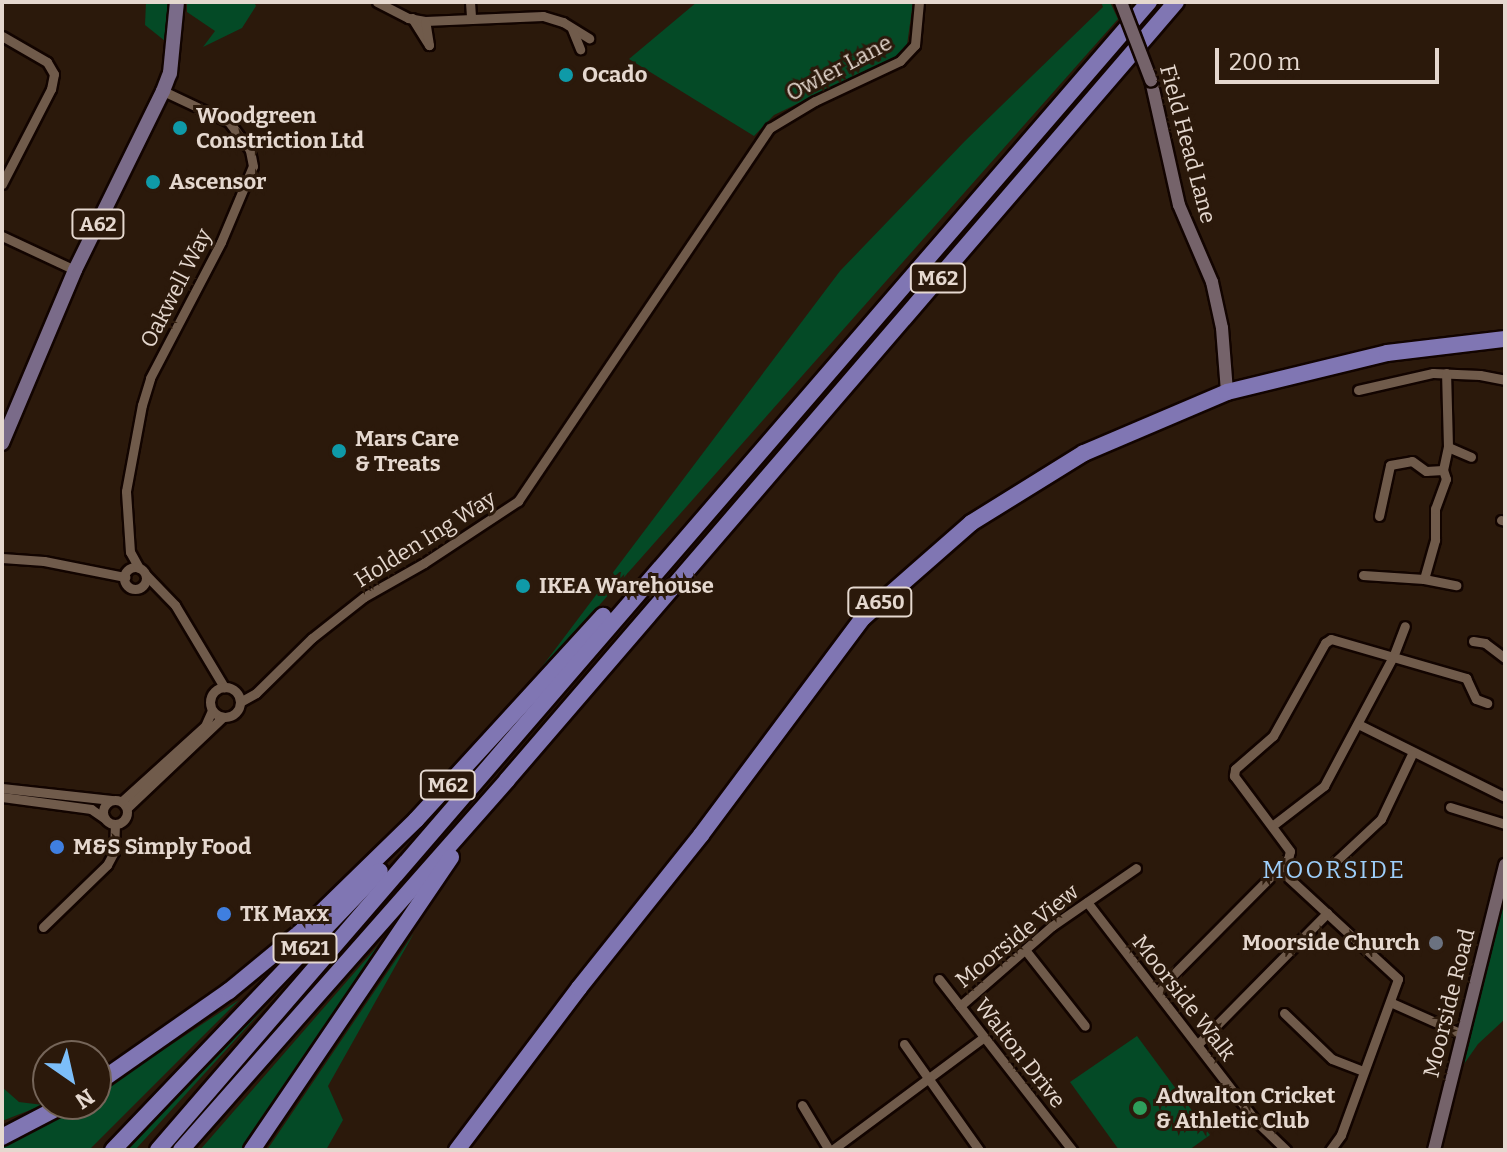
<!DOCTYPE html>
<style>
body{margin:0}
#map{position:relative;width:1507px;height:1152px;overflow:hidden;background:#2b190b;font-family:Bitter,serif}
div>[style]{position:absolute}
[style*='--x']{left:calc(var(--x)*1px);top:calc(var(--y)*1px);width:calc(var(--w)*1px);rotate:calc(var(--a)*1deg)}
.green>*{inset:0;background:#044a26}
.roads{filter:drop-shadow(2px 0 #120400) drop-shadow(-2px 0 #120400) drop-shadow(0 2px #120400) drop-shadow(0 -2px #120400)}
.street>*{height:9px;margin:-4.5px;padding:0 4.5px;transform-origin:4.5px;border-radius:4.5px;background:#705b4b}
.street>.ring{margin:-4.5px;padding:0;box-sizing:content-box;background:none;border:9px solid #705b4b;border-radius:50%}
.secondary>*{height:12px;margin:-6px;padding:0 6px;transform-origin:6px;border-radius:6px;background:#75636a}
.primary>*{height:14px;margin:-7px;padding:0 7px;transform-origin:7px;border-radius:7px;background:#7a6b89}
.highway>*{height:16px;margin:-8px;padding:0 8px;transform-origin:8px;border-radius:8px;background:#8076b3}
.bridges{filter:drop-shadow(2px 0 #120400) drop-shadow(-2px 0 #120400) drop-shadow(0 2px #120400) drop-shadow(0 -2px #120400)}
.secondary-bridge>*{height:12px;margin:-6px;padding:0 6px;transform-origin:6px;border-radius:6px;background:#75636a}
.dots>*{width:22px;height:22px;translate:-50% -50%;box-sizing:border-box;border:4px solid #2b190b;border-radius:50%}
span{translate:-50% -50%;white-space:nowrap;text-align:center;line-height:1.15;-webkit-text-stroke:6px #2b190b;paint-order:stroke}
.shield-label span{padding:2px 6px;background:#2b190b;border:2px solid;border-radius:6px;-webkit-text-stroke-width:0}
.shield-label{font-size:20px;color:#e5d8cf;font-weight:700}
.street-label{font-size:22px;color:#e5d8cf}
.poi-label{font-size:22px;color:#e5d8cf;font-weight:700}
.left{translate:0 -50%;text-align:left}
.right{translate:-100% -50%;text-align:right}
.neighbourhood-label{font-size:24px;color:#9dcefa;letter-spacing:2px}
.frame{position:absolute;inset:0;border:4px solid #e5d8cf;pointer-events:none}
.north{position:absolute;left:32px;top:1040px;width:80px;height:80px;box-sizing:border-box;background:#2b190b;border:2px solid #756559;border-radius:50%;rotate:146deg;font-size:22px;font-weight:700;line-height:32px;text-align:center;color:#e5d8cf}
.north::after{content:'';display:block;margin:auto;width:28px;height:36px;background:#7cbef9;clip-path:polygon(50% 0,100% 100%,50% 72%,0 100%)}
.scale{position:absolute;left:1215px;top:48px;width:224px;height:36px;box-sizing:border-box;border:4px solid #e5d8cf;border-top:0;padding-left:10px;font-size:24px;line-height:28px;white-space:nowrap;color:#e5d8cf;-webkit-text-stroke:6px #2b190b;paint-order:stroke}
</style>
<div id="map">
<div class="green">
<div style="clip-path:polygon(146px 2px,168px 2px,165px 41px,145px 25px)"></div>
<div style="clip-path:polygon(187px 2px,254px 2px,256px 6px,242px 28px,203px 47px,215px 31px,187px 12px)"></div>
<div style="clip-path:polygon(697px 2px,913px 2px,907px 45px,895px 57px,774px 115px,754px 136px,629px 59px)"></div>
<div style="clip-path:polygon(1101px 2px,1110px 2px,1118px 19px,526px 688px,840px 271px,965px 141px,1103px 7px)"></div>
<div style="clip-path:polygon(1505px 890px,1505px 1019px,1478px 1044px,1464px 1064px)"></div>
<div style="clip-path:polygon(414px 933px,328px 1086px,343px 1120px,326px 1150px,267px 1150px)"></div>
<div style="clip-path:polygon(388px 934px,241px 1150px,199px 1150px,200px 1150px)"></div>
<div style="clip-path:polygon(239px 1000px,89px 1150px,2px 1150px,2px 1144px,27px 1135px,81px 1104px,96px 1104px,96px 1094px)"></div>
<div style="clip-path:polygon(266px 1006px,135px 1150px,121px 1150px)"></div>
<div style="clip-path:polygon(1137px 1036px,1210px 1135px,1189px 1150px,1119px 1150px,1070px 1082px)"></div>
<div style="clip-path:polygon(2px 1087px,19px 1102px,43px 1105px,2px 1121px)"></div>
</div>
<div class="roads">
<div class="street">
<div style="--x:377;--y:2;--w:35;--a:27"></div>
<div style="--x:408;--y:18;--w:17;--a:10"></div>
<div style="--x:425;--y:21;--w:118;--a:-2.4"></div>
<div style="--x:543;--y:16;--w:21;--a:17"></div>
<div style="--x:563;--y:22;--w:31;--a:32"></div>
<div style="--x:470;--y:2;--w:15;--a:86"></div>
<div style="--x:412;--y:18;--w:32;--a:58"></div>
<div style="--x:429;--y:45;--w:24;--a:-99"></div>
<div style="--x:572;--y:29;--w:22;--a:68"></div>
<div style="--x:2;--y:36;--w:52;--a:30"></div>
<div style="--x:47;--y:62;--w:14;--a:60"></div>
<div style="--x:54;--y:74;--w:15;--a:101"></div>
<div style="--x:51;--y:89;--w:107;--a:117.3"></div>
<div style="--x:2;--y:236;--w:81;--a:25"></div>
<div style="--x:1358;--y:390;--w:77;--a:-12.8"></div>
<div style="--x:1433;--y:373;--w:47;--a:2.4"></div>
<div style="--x:1480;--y:375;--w:25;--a:11"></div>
<div style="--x:1448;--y:447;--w:25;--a:23"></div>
<div style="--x:1379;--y:516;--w:52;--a:-77.8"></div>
<div style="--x:1390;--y:465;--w:22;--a:-10"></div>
<div style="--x:1412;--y:461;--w:17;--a:36"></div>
<div style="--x:1426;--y:471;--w:17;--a:-3"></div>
<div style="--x:1501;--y:520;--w:4;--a:14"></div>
<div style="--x:2;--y:558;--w:42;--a:4.1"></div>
<div style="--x:44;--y:561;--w:83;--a:11.2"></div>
<div class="ring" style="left:124px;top:567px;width:13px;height:13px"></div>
<div style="--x:139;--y:568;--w:18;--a:-119"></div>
<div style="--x:130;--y:552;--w:61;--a:-93.8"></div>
<div style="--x:126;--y:491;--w:87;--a:-79.5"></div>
<div style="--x:142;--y:405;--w:28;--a:-73"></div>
<div style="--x:150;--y:378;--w:153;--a:-62.4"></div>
<div style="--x:221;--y:242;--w:82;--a:-67.2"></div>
<div style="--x:253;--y:166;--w:16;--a:-101"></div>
<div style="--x:250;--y:150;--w:35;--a:-127"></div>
<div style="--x:229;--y:122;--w:73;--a:-154.8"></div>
<div style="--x:146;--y:575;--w:42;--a:46"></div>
<div style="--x:175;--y:605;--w:96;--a:59.1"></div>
<div style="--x:1363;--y:575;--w:61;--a:3.8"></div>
<div style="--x:1424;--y:579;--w:41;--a:-74.2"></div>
<div style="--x:1435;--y:540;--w:31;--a:-90"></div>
<div style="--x:1435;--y:509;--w:32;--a:-70"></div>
<div style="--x:1446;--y:479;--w:9;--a:-108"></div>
<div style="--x:1443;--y:470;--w:24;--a:-78"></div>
<div style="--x:1448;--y:447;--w:74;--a:-91.5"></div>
<div style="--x:1424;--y:579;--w:33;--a:11"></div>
<div style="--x:1473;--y:641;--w:12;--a:9"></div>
<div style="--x:1485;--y:643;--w:25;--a:37"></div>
<div class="ring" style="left:210px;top:687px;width:21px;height:21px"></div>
<div style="--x:240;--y:702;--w:18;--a:-29"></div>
<div style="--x:256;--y:693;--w:78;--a:-44.5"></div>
<div style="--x:312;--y:638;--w:66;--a:-38.3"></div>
<div style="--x:364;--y:597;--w:69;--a:-29.5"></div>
<div style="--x:424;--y:563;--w:113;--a:-33.4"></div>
<div style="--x:518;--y:501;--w:450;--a:-56"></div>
<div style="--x:770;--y:128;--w:52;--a:-31"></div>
<div style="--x:815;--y:101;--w:94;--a:-25.2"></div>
<div style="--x:900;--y:61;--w:22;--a:-47"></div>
<div style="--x:915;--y:45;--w:43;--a:-84.7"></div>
<div style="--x:1358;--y:724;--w:164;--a:26.4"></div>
<div style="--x:2;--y:788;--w:110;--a:6.3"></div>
<div style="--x:2;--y:797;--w:90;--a:7.7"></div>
<div style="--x:91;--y:809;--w:16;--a:35"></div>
<div class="ring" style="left:103px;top:800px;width:15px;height:15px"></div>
<div style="--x:122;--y:801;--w:112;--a:-42.1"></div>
<div style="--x:205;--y:726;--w:17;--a:-66"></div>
<div style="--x:1450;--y:807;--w:58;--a:17.2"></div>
<div style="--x:127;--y:808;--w:132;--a:-43.5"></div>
<div style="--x:1272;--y:826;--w:66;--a:-37.6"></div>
<div style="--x:1324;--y:786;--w:146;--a:-61.9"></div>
<div style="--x:1393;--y:657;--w:33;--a:-69"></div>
<div style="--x:1335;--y:862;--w:63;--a:-43.1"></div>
<div style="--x:1381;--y:819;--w:72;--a:-64.5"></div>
<div style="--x:1279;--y:869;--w:162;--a:42.7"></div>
<div style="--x:1398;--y:979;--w:166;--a:110.1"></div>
<div style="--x:1341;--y:1135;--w:19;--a:126"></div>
<div style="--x:1087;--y:902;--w:274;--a:52.4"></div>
<div style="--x:1254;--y:1119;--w:45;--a:44.1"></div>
<div style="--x:43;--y:927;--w:89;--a:-44.1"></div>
<div style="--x:107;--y:865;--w:15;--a:-62"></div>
<div style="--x:114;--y:852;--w:27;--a:-88"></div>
<div style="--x:1026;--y:951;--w:95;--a:51.8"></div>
<div style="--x:939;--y:979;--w:217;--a:52.1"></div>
<div style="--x:1157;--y:991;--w:186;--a:-45.2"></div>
<div style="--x:1288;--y:859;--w:8;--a:-76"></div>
<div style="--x:1290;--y:851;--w:94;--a:-126.7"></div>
<div style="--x:1234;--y:776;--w:7;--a:-82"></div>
<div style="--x:1235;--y:769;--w:50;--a:-41"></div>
<div style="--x:1273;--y:736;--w:107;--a:-60.8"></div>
<div style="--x:1325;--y:643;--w:7;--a:-34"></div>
<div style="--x:1331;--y:639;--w:141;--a:16.1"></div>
<div style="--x:1466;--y:678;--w:23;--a:65"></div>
<div style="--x:1476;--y:699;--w:12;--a:20"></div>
<div style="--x:1390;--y:1002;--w:79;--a:24"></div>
<div style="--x:960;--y:1006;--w:122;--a:-41"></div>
<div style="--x:1052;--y:926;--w:102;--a:-34.6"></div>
<div style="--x:1284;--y:1013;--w:66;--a:43.8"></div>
<div style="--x:1332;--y:1059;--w:33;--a:21"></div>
<div style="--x:904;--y:1044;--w:130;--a:54.7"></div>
<div style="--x:1198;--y:1044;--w:184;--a:-45.4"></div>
<div style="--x:802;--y:1105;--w:52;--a:59"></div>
<div style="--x:832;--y:1150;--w:188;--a:-36.6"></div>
</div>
<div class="secondary">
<div style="--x:1151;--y:80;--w:128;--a:77.4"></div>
<div style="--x:1179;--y:205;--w:84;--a:66.8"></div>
<div style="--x:1212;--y:282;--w:47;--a:77.7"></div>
<div style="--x:1222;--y:328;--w:64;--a:85.5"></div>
<div style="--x:1434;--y:1150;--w:294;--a:-76"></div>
</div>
<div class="primary">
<div style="--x:2;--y:443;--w:188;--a:-67.1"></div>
<div style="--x:75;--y:270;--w:199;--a:-63.8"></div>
<div style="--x:163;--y:91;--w:19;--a:-69"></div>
<div style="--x:170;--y:73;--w:71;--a:-84.4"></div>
</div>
<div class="highway">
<div style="--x:96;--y:1084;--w:162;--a:-35"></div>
<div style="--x:229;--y:991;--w:96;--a:-39.5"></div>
<div style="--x:303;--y:930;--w:158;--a:-44.2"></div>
<div style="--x:416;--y:820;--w:277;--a:-47.5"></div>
<div style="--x:2;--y:1137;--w:71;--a:-27.6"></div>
<div style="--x:113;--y:1150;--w:386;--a:-46.3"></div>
<div style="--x:158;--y:1150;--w:1517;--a:-49.2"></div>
<div style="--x:181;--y:1150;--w:493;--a:-48.6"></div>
<div style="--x:507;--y:780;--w:1026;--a:-49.31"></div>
<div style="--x:252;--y:1150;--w:354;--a:-55.8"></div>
<div style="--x:457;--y:1150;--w:203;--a:-53"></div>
<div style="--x:579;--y:988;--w:196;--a:-51.4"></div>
<div style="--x:701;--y:835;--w:271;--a:-53.3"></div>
<div style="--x:863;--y:618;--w:144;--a:-41.3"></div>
<div style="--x:971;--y:523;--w:133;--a:-31.8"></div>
<div style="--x:1084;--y:453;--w:155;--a:-23.1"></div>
<div style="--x:1227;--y:392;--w:165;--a:-13.7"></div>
<div style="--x:1387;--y:353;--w:119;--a:-6.8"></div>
</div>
</div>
<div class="bridges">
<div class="secondary-bridge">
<div style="--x:1121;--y:2;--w:84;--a:69"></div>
</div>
</div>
<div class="dots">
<div style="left:566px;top:75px;background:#0f9aa8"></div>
<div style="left:180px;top:128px;background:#0f9aa8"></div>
<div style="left:153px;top:182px;background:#0f9aa8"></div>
<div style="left:339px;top:451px;background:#0f9aa8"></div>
<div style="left:523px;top:586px;background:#0f9aa8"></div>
<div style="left:57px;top:847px;background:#3f7fe0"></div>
<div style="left:224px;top:914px;background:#3f7fe0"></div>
<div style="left:1436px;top:943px;background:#6b7280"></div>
<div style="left:1140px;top:1108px;background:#2e9e5b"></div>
</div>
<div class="shield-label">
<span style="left:98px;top:224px">A62</span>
<span style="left:938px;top:278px">M62</span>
<span style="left:880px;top:602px">A650</span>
<span style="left:448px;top:785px">M62</span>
<span style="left:305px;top:948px">M621</span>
</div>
<div class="street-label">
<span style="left:839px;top:68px;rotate:-28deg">Owler Lane</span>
<span style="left:1188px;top:144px;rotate:75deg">Field Head Lane</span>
<span style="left:176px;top:288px;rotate:-63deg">Oakwell Way</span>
<span style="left:425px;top:539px;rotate:-32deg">Holden Ing Way</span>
<span style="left:1017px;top:936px;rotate:-39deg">Moorside View</span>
<span style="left:1184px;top:998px;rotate:52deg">Moorside Walk</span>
<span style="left:1449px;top:1003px;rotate:-76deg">Moorside Road</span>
<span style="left:1020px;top:1053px;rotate:52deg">Walton Drive</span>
</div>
<div class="poi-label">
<span class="left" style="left:582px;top:75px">Ocado</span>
<span class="left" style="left:196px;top:128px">Woodgreen<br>Constriction Ltd</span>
<span class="left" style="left:169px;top:182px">Ascensor</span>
<span class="left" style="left:355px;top:451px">Mars Care<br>&amp; Treats</span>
<span class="left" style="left:539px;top:586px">IKEA Warehouse</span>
<span class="left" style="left:73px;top:847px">M&amp;S Simply Food</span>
<span class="left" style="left:240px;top:914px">TK Maxx</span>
<span class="right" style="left:1420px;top:943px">Moorside Church</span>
<span class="left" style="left:1156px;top:1108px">Adwalton Cricket<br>&amp; Athletic Club</span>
</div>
<div class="neighbourhood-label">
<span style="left:1334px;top:871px">MOORSIDE</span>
</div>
<div class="frame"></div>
<div class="north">N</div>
<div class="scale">200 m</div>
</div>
